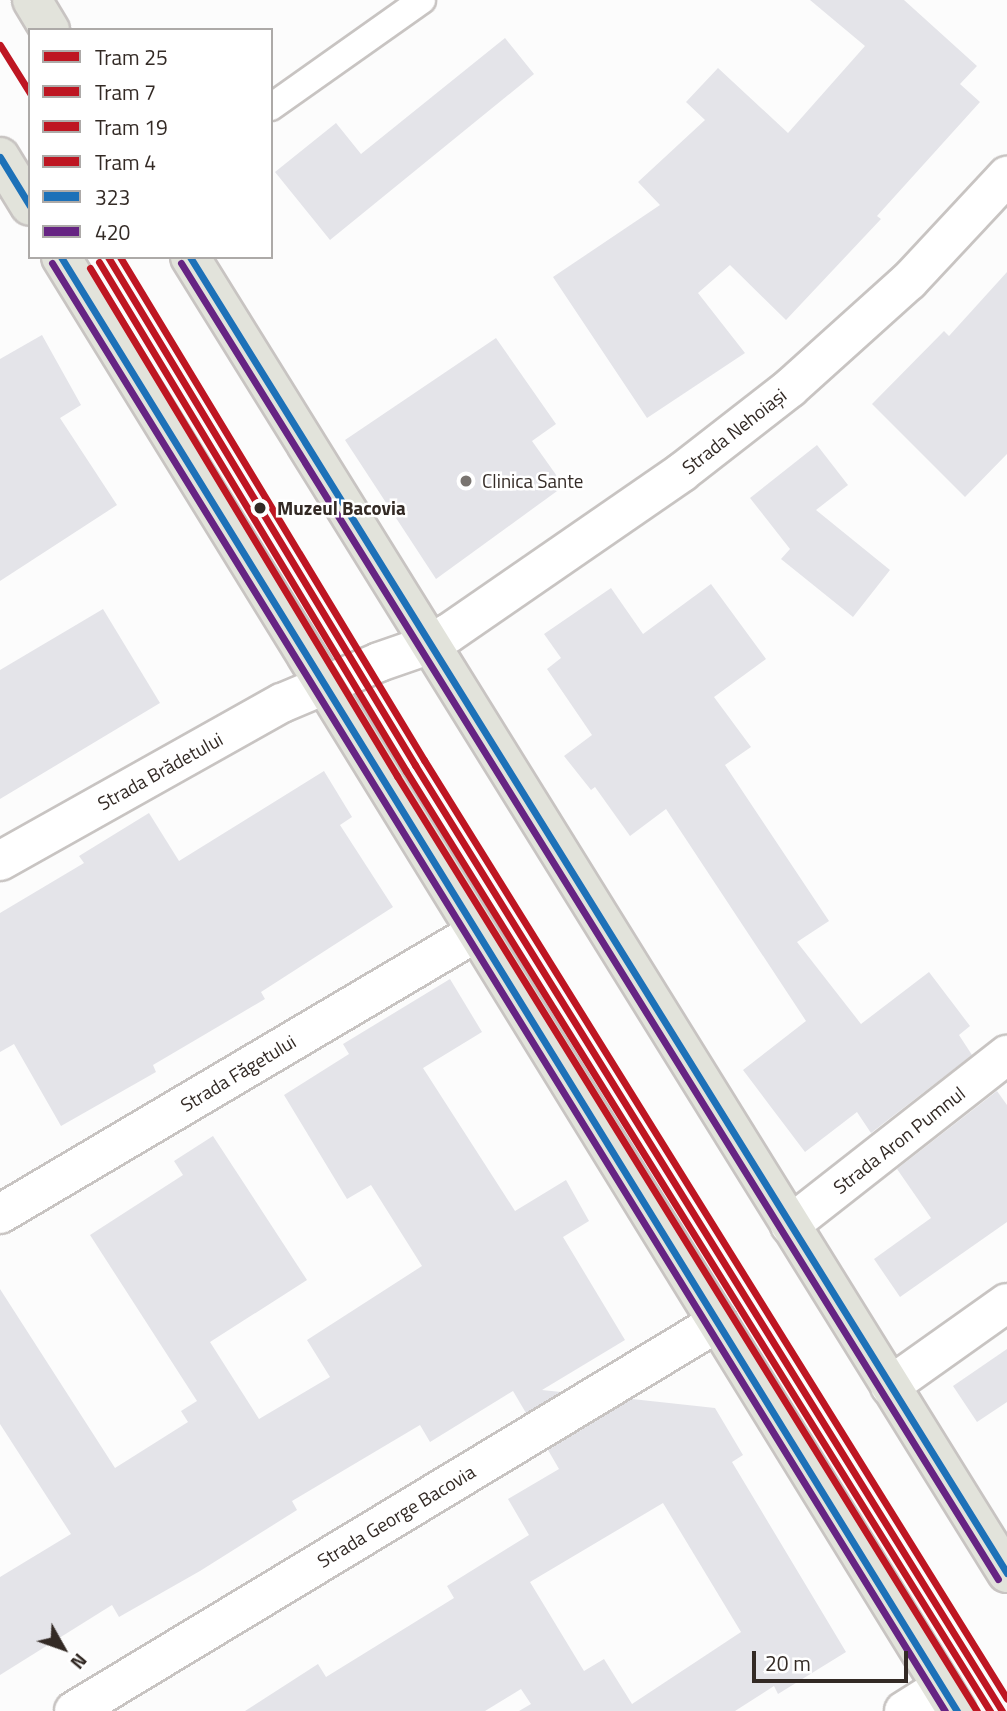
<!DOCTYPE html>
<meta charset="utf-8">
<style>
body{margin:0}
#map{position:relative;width:1007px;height:1711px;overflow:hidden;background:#fcfcfc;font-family:"Titillium Web",sans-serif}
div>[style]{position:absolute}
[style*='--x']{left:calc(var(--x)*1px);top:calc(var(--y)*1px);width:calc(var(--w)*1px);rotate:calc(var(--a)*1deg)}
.building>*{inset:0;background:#e4e4e9}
.roads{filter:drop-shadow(2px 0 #c8c4c2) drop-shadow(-2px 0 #c8c4c2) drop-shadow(0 2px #c8c4c2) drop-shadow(0 -2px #c8c4c2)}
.service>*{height:26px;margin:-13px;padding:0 13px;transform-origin:13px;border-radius:13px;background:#fff}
.minor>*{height:38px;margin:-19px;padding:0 19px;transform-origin:19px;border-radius:19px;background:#fff}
.primary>*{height:38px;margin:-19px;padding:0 19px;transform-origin:19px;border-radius:19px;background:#e2e3db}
.bus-1>*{height:7px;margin:-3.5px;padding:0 3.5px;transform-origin:3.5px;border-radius:3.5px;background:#1d71b8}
.bus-2>*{height:7px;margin:-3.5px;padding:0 3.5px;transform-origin:3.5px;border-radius:3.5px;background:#662483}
.tram-1>*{height:7px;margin:-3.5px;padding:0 3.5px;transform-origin:3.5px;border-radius:3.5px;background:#be1622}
.tram-2>*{height:7px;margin:-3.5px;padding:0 3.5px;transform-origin:3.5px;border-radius:3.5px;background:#be1622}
.tram-3>*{height:7px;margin:-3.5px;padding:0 3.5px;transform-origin:3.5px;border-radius:3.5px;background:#be1622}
.tram-4>*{height:7px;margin:-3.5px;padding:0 3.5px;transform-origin:3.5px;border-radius:3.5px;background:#be1622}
.dots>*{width:19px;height:19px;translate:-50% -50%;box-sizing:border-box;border:4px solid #fff;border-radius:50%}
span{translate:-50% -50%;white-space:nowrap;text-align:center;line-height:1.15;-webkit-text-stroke:5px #fff;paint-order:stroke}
.street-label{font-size:19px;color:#332a25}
.poi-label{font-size:19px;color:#332a25}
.left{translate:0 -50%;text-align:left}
.stop-label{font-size:19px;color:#332a25;font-weight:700}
.legend{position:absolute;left:28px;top:28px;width:245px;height:231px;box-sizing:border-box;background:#fff;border:2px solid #adaaa8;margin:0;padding:9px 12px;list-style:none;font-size:21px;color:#332a25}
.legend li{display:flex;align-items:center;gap:14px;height:35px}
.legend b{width:35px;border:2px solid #adaaa8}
.north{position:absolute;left:28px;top:1613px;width:70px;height:70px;-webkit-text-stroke:5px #fff;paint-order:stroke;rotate:130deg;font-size:19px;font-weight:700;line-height:28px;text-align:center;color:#332a25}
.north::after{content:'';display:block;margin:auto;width:24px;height:32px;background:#332a25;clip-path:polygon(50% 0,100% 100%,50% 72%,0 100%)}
.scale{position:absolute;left:752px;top:1651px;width:156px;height:32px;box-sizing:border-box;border:4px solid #332a25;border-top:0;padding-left:9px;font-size:21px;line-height:24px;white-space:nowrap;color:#332a25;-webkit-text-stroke:5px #fff;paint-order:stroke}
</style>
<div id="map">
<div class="building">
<div style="clip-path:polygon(810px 0,904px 0,977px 66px,960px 84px,980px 102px,877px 216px,881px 219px,786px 320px,730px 265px,698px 293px,745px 353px,647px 418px,553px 277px,660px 205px,638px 182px,705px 120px,686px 102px,718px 68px,788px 133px,865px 46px)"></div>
<div style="clip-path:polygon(505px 38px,534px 74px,330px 240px,275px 172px,336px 123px,361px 154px)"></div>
<div style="clip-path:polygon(1007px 272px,1007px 454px,965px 497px,872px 404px,944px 331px,949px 336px)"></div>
<div style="clip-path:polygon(42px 335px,81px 405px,60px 418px,117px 505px,0 581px,0 359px)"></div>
<div style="clip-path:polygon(496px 338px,556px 424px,532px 441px,564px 486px,436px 579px,345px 440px)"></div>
<div style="clip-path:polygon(817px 445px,848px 485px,816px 510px,890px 570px,853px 617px,781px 559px,790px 549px,750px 498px)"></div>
<div style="clip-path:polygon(711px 584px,766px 659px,714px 697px,751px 747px,725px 765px,829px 921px,797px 942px,861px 1024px,929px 972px,970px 1026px,959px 1035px,972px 1055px,871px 1133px,857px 1112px,805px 1152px,743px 1070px,806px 1021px,666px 809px,630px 836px,595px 787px,591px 790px,564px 756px,592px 735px,547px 669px,561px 658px,544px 634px,611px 588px,643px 634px)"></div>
<div style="clip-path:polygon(103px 609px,160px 703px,0 799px,0 670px)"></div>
<div style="clip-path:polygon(324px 771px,352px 817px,340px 825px,393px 907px,261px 992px,265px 999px,153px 1065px,156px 1072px,61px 1126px,14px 1044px,0 1052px,0 913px,84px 863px,79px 856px,149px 813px,179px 861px)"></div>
<div style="clip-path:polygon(450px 979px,482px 1032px,423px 1068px,515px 1211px,566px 1180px,589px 1221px,563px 1237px,625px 1340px,542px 1390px,561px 1392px,526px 1413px,513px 1391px,430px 1442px,420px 1425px,292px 1501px,297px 1510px,200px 1571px,119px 1617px,112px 1605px,0 1675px,0 1577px,71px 1534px,0 1424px,0 1289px,115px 1468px,188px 1422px,181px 1411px,197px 1401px,90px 1235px,183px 1175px,174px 1161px,213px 1136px,307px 1280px,210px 1342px,259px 1419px,330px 1377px,307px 1340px,422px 1266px,371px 1185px,347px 1199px,284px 1095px,349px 1054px,343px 1044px)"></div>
<div style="clip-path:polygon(997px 1091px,1007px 1105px,1007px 1222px,900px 1297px,874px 1259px,931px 1218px,897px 1169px)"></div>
<div style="clip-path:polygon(1007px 1349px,1007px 1402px,977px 1422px,953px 1386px)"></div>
<div style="clip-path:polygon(evenodd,632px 1399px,715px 1408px,743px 1455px,732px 1462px,846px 1652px,778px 1694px,774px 1686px,735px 1711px,519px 1711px,531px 1704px,521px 1689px,485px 1711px,245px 1711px,318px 1664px,326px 1677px,454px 1598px,447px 1586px,529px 1535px,508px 1499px,559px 1469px,548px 1450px,632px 1399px,663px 1503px,741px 1632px,632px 1704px,604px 1659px,584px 1671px,530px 1582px,663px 1503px)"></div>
</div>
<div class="roads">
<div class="service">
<div style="--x:271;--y:107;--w:185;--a:-35.3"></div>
</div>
<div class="minor">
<div style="--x:0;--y:861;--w:323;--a:-29.3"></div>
<div style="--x:282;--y:703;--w:105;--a:-22.9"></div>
<div style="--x:379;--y:662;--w:52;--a:-19.1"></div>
<div style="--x:428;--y:645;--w:24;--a:-30"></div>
<div style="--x:449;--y:633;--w:283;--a:-34.6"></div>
<div style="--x:682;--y:472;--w:137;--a:-37.9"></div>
<div style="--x:790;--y:388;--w:160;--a:-42"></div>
<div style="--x:909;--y:281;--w:144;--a:-47"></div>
<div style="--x:0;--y:1214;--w:552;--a:-30.61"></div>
<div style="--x:790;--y:1225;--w:276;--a:-38.1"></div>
<div style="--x:890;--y:1386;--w:143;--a:-35.4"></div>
<div style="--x:74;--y:1711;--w:752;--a:-31.13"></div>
<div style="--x:904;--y:1711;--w:45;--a:-32.3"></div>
</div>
<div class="primary">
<div style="--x:32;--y:0;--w:35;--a:59"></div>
<div style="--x:0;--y:157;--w:57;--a:58.5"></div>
<div style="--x:61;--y:257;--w:1708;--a:58.36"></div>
<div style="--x:190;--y:257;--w:1549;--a:58.17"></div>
</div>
</div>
<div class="bus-1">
<div style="--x:0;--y:157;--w:57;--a:58.5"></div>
<div style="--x:61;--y:257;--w:1708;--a:58.36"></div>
<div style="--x:190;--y:257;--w:1549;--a:58.17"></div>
</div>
<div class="bus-2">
<div style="--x:52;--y:263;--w:1701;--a:58.34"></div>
<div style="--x:181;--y:263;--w:1549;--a:58.17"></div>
</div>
<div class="tram-1">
<div style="--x:0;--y:45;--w:57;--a:58"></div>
<div style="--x:108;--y:257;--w:594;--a:58.85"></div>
<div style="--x:415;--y:765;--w:1113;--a:58.18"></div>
</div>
<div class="tram-2">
<div style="--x:99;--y:262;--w:594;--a:58.9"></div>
<div style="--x:406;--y:771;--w:1107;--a:58.15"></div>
</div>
<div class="tram-3">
<div style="--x:120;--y:257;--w:588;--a:58.85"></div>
<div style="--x:424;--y:760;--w:1105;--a:58.16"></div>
</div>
<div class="tram-4">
<div style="--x:90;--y:268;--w:594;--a:58.85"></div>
<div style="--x:397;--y:776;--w:1100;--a:58.19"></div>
</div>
<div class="dots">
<div style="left:466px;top:481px;background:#797470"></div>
<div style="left:260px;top:508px;background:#332a25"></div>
</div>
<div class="street-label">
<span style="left:734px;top:431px;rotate:-38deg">Strada Nehoiași</span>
<span style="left:160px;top:771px;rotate:-29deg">Strada Brădetului</span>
<span style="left:238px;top:1073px;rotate:-31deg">Strada Făgetului</span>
<span style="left:899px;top:1140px;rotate:-38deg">Strada Aron Pumnul</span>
<span style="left:396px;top:1516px;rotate:-31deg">Strada George Bacovia</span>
</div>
<div class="poi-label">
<span class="left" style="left:482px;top:481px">Clinica Sante</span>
</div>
<div class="stop-label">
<span class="left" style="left:277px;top:508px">Muzeul Bacovia</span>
</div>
<ul class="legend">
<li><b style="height:9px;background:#be1622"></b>Tram 25</li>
<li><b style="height:9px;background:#be1622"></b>Tram 7</li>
<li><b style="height:9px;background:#be1622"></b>Tram 19</li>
<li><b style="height:9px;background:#be1622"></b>Tram 4</li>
<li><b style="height:9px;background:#1d71b8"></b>323</li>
<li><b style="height:9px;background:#662483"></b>420</li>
</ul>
<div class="north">N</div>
<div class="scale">20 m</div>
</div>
